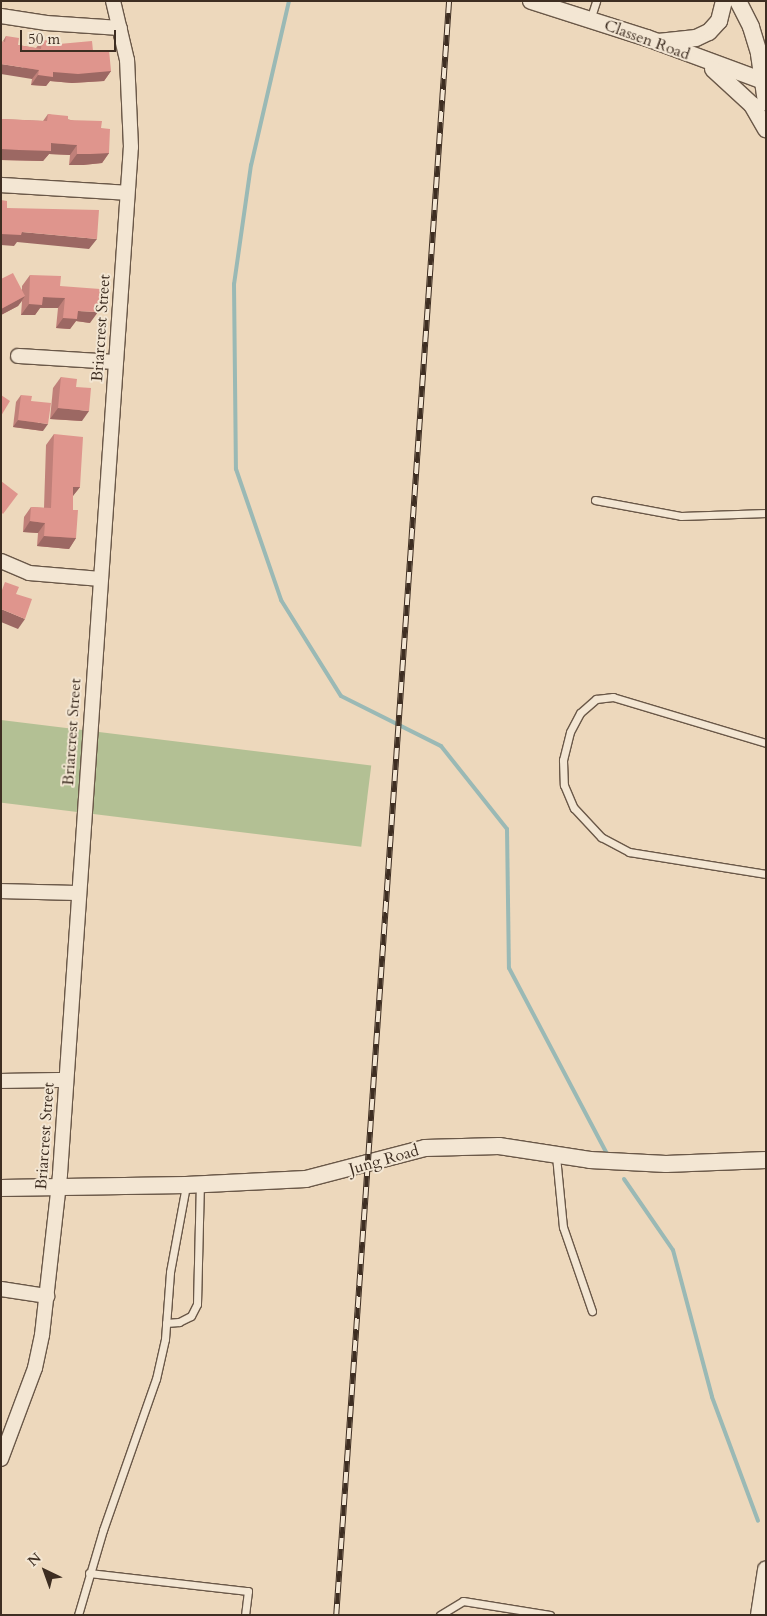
<!DOCTYPE html>
<style>
body{margin:0}
#map{position:relative;width:767px;height:1616px;overflow:hidden;background:#edd8bc;font-family:Cardo,serif}
div>[style]{position:absolute}
[style*='--x']{left:calc(var(--x)*1px);top:calc(var(--y)*1px);width:calc(var(--w)*1px);rotate:calc(var(--a)*1deg)}
.green>*{inset:0;background:#b3c094;transform-origin:0 0}
.stream>*{height:4px;margin:-2px;padding:0 2px;transform-origin:2px;border-radius:2px;background:#9ab9b5}
.roads{filter:drop-shadow(1px 0 #6a5848) drop-shadow(-1px 0 #6a5848) drop-shadow(0 1px #6a5848) drop-shadow(0 -1px #6a5848)}
.service>*{height:7px;margin:-3.5px;padding:0 3.5px;transform-origin:3.5px;border-radius:3.5px;background:#f3e6d3}
.minor>*{height:14px;margin:-7px;padding:0 7px;transform-origin:7px;border-radius:7px;background:#f3e6d3}
.tertiary>*{height:16px;margin:-8px;padding:0 8px;transform-origin:8px;border-radius:8px;background:#f3e6d3}
.rail>*{height:5.5px;margin-top:-2.75px;transform-origin:0;background:repeating-linear-gradient(90deg,#f3e6d3 0 11px,#3e2e22 0 22px);box-sizing:border-box;border-block:1px solid #3e2e22}
.wall>*{inset:0;background:#c08079}
.shaded-wall>*{inset:0;background:#9c6863}
.building>*{inset:0;background:#df958d}
span{translate:-50% -50%;white-space:nowrap;text-align:center;line-height:1.15;-webkit-text-stroke:4px #f3e6d3;paint-order:stroke}
.street-label{font-size:16px;color:#3e2e22}
.frame{position:absolute;inset:0;border:2px solid #3e2e22;pointer-events:none}
.north{position:absolute;left:20px;top:1546px;width:50px;height:50px;-webkit-text-stroke:4px #f3e6d3;paint-order:stroke;rotate:318deg;font-size:14px;font-weight:700;line-height:20px;text-align:center;color:#3e2e22}
.north::after{content:'';display:block;margin:auto;width:18px;height:22px;background:#3e2e22;clip-path:polygon(50% 0,100% 100%,50% 72%,0 100%)}
.scale{position:absolute;left:20px;top:30px;width:96px;height:22px;box-sizing:border-box;border:2px solid #3e2e22;border-top:0;padding-left:6px;font-size:15px;line-height:18px;white-space:nowrap;color:#3e2e22;-webkit-text-stroke:4px #f3e6d3;paint-order:stroke}
</style>
<div id="map">
<div class="green">
<div style="left:1px;top:720px;width:373px;height:82px;rotate:7deg"></div>
</div>
<div class="stream">
<div style="--x:289;--y:1;--w:168;--a:103"></div>
<div style="--x:251;--y:165;--w:120;--a:98.1"></div>
<div style="--x:234;--y:284;--w:185;--a:89.4"></div>
<div style="--x:236;--y:469;--w:139;--a:71"></div>
<div style="--x:281;--y:600;--w:113;--a:58"></div>
<div style="--x:341;--y:696;--w:112;--a:26.6"></div>
<div style="--x:441;--y:746;--w:106;--a:51.5"></div>
<div style="--x:507;--y:829;--w:139;--a:89.2"></div>
<div style="--x:509;--y:968;--w:210;--a:62.2"></div>
<div style="--x:624;--y:1179;--w:86;--a:55.4"></div>
<div style="--x:673;--y:1250;--w:152;--a:75.1"></div>
<div style="--x:712;--y:1397;--w:132;--a:69.6"></div>
</div>
<div class="roads">
<div class="service">
<div style="--x:590;--y:20;--w:20;--a:-72"></div>
<div style="--x:595;--y:500;--w:87;--a:10.5"></div>
<div style="--x:681;--y:516;--w:85;--a:-2"></div>
<div style="--x:766;--y:743;--w:160;--a:-163.3"></div>
<div style="--x:613;--y:697;--w:17;--a:173"></div>
<div style="--x:596;--y:699;--w:21;--a:139"></div>
<div style="--x:580;--y:713;--w:21;--a:118"></div>
<div style="--x:570;--y:732;--w:29;--a:104"></div>
<div style="--x:563;--y:760;--w:25;--a:88"></div>
<div style="--x:564;--y:785;--w:25;--a:67"></div>
<div style="--x:574;--y:808;--w:40;--a:47"></div>
<div style="--x:601;--y:837;--w:32;--a:28"></div>
<div style="--x:629;--y:852;--w:139;--a:9.1"></div>
<div style="--x:556;--y:1156;--w:71;--a:84.4"></div>
<div style="--x:563;--y:1227;--w:89;--a:71"></div>
<div style="--x:166;--y:1323;--w:13;--a:-4"></div>
<div style="--x:179;--y:1322;--w:13;--a:-27"></div>
<div style="--x:191;--y:1316;--w:13;--a:-63"></div>
<div style="--x:197;--y:1304;--w:119;--a:-88.6"></div>
<div style="--x:89;--y:1573;--w:160;--a:6.5"></div>
<div style="--x:248;--y:1591;--w:24;--a:97"></div>
<div style="--x:78;--y:1615;--w:89;--a:-73.6"></div>
<div style="--x:103;--y:1530;--w:160;--a:-70.7"></div>
<div style="--x:156;--y:1379;--w:41;--a:-77.3"></div>
<div style="--x:165;--y:1339;--w:67;--a:-85.7"></div>
<div style="--x:170;--y:1272;--w:87;--a:-79.5"></div>
<div style="--x:440;--y:1615;--w:27;--a:-31"></div>
<div style="--x:463;--y:1601;--w:88;--a:9.1"></div>
</div>
<div class="minor">
<div style="--x:1;--y:16;--w:46;--a:8.8"></div>
<div style="--x:46;--y:23;--w:74;--a:3.9"></div>
<div style="--x:1;--y:185;--w:126;--a:3.6"></div>
<div style="--x:18;--y:356;--w:98;--a:3.5"></div>
<div style="--x:1;--y:561;--w:30;--a:23"></div>
<div style="--x:29;--y:573;--w:72;--a:4.8"></div>
<div style="--x:1;--y:891;--w:78;--a:1.5"></div>
<div style="--x:1;--y:1081;--w:65;--a:-0.9"></div>
<div style="--x:1;--y:1289;--w:47;--a:8.7"></div>
<div style="--x:1;--y:1459;--w:97;--a:-69.5"></div>
<div style="--x:35;--y:1368;--w:34;--a:-78"></div>
<div style="--x:42;--y:1335;--w:162;--a:-83.6"></div>
<div style="--x:60;--y:1174;--w:1029;--a:-86.05"></div>
<div style="--x:131;--y:147;--w:87;--a:-92.6"></div>
<div style="--x:127;--y:60;--w:61;--a:-103.3"></div>
</div>
<div class="tertiary">
<div style="--x:531;--y:1;--w:122;--a:17.7"></div>
<div style="--x:647;--y:38;--w:127;--a:20.3"></div>
<div style="--x:738;--y:1;--w:29;--a:63"></div>
<div style="--x:751;--y:27;--w:28;--a:73"></div>
<div style="--x:759;--y:54;--w:49;--a:81.7"></div>
<div style="--x:658;--y:42;--w:38;--a:-6"></div>
<div style="--x:696;--y:38;--w:14;--a:-25"></div>
<div style="--x:709;--y:32;--w:15;--a:-48"></div>
<div style="--x:719;--y:21;--w:21;--a:-76"></div>
<div style="--x:713;--y:69;--w:53;--a:42.7"></div>
<div style="--x:752;--y:105;--w:28;--a:60"></div>
<div style="--x:1;--y:1188;--w:185;--a:-0.9"></div>
<div style="--x:186;--y:1185;--w:120;--a:-2.9"></div>
<div style="--x:306;--y:1179;--w:123;--a:-14.6"></div>
<div style="--x:425;--y:1148;--w:74;--a:-1.5"></div>
<div style="--x:499;--y:1146;--w:92;--a:8.7"></div>
<div style="--x:590;--y:1160;--w:76;--a:3"></div>
<div style="--x:666;--y:1164;--w:100;--a:-2.3"></div>
<div style="--x:759;--y:1615;--w:46;--a:-81.2"></div>
</div>
</div>
<div class="rail">
<div style="--x:336;--y:1615;--w:1618;--a:-86"></div>
</div>
<div class="wall">
<div style="clip-path:polygon(6px 36px,18px 45px,36px 48px,42px 40px,93px 51px,111px 71px,104px 81px,72px 83px,50px 81px,46px 86px,31px 85px,32px 79px,3px 41px)"></div>
<div style="clip-path:polygon(48px 114px,101px 128px,109px 153px,102px 163px,83px 165px,69px 165px,70px 155px,49px 154px,43px 161px,1px 160px,1px 121px,2px 119px,43px 121px)"></div>
<div style="clip-path:polygon(30px 275px,60px 286px,90px 323px,76px 321px,70px 329px,56px 328px,58px 308px,40px 308px,35px 315px,21px 315px,22px 301px,18px 306px,1px 315px,1px 279px,22px 290px,22px 286px)"></div>
<div style="clip-path:polygon(61px 377px,76px 387px,82px 421px,50px 419px,53px 388px)"></div>
<div style="clip-path:polygon(21px 395px,43px 431px,13px 427px,16px 402px)"></div>
<div style="clip-path:polygon(54px 434px,80px 487px,73px 496px,73px 510px,76px 538px,69px 549px,37px 546px,38px 533px,23px 532px,24px 517px,31px 507px,44px 508px,46px 445px)"></div>
</div>
<div class="shaded-wall">
<div style="clip-path:polygon(1px 64px,39px 70px,32px 79px,1px 74px)"></div>
<div style="clip-path:polygon(111px 71px,104px 81px,72px 83px,50px 81px,46px 86px,31px 85px,38px 75px,53px 72px)"></div>
<div style="clip-path:polygon(51px 143px,77px 145px,70px 155px,49px 154px,43px 161px,1px 160px,1px 149px)"></div>
<div style="clip-path:polygon(109px 153px,102px 163px,83px 165px,69px 165px,77px 154px)"></div>
<div style="clip-path:polygon(22px 232px,97px 239px,89px 249px,17px 242px,14px 246px,1px 245px,1px 234px)"></div>
<div style="clip-path:polygon(25px 296px,18px 306px,1px 315px,1px 309px)"></div>
<div style="clip-path:polygon(43px 297px,65px 298px,58px 308px,40px 308px,35px 315px,21px 315px,29px 304px)"></div>
<div style="clip-path:polygon(78px 311px,98px 312px,90px 323px,76px 321px,70px 329px,56px 328px,63px 318px)"></div>
<div style="clip-path:polygon(58px 408px,89px 411px,82px 421px,50px 419px)"></div>
<div style="clip-path:polygon(18px 420px,48px 424px,43px 431px,13px 427px)"></div>
<div style="clip-path:polygon(73px 487px,80px 487px,72px 497px)"></div>
<div style="clip-path:polygon(30px 521px,45px 523px,38px 533px,23px 532px)"></div>
<div style="clip-path:polygon(44px 536px,76px 538px,69px 549px,37px 546px)"></div>
<div style="clip-path:polygon(1px 609px,25px 619px,18px 629px,1px 622px)"></div>
</div>
<div class="building">
<div style="clip-path:polygon(6px 36px,19px 38px,18px 45px,41px 49px,42px 40px,59px 42px,59px 44px,92px 41px,93px 51px,109px 50px,111px 71px,78px 74px,53px 72px,53px 77px,38px 75px,39px 70px,1px 64px,1px 41px,5px 42px)"></div>
<div style="clip-path:polygon(48px 114px,68px 116px,68px 120px,102px 121px,101px 128px,110px 129px,109px 153px,90px 154px,77px 154px,77px 145px,51px 143px,51px 151px,19px 150px,1px 149px,1px 122px,2px 122px,2px 119px,47px 121px)"></div>
<div style="clip-path:polygon(1px 200px,7px 201px,7px 208px,99px 210px,97px 239px,22px 232px,21px 235px,1px 234px)"></div>
<div style="clip-path:polygon(13px 273px,25px 296px,1px 309px,1px 279px)"></div>
<div style="clip-path:polygon(30px 275px,61px 276px,60px 286px,100px 289px,98px 312px,78px 311px,77px 319px,63px 318px,65px 298px,43px 297px,42px 305px,29px 304px)"></div>
<div style="clip-path:polygon(61px 377px,77px 379px,76px 387px,91px 388px,89px 411px,58px 408px)"></div>
<div style="clip-path:polygon(1px 395px,10px 401px,1px 416px)"></div>
<div style="clip-path:polygon(21px 395px,32px 396px,31px 401px,51px 403px,48px 424px,18px 420px)"></div>
<div style="clip-path:polygon(54px 434px,83px 437px,80px 487px,73px 487px,73px 510px,78px 510px,76px 538px,44px 536px,45px 523px,30px 521px,31px 507px,51px 508px)"></div>
<div style="clip-path:polygon(1px 481px,18px 494px,3px 514px,1px 512px)"></div>
<div style="clip-path:polygon(5px 582px,19px 587px,16px 594px,32px 599px,25px 619px,1px 609px,1px 590px,2px 590px)"></div>
</div>
<div class="street-label">
<span style="left:647px;top:40px;rotate:20deg">Classen Road</span>
<span style="left:101px;top:328px;rotate:-86deg">Briarcrest Street</span>
<span style="left:72px;top:732px;rotate:-86deg">Briarcrest Street</span>
<span style="left:45px;top:1136px;rotate:-86deg">Briarcrest Street</span>
<span style="left:384px;top:1160px;rotate:-16deg">Jung Road</span>
</div>
<div class="frame"></div>
<div class="north">N</div>
<div class="scale">50 m</div>
</div>
